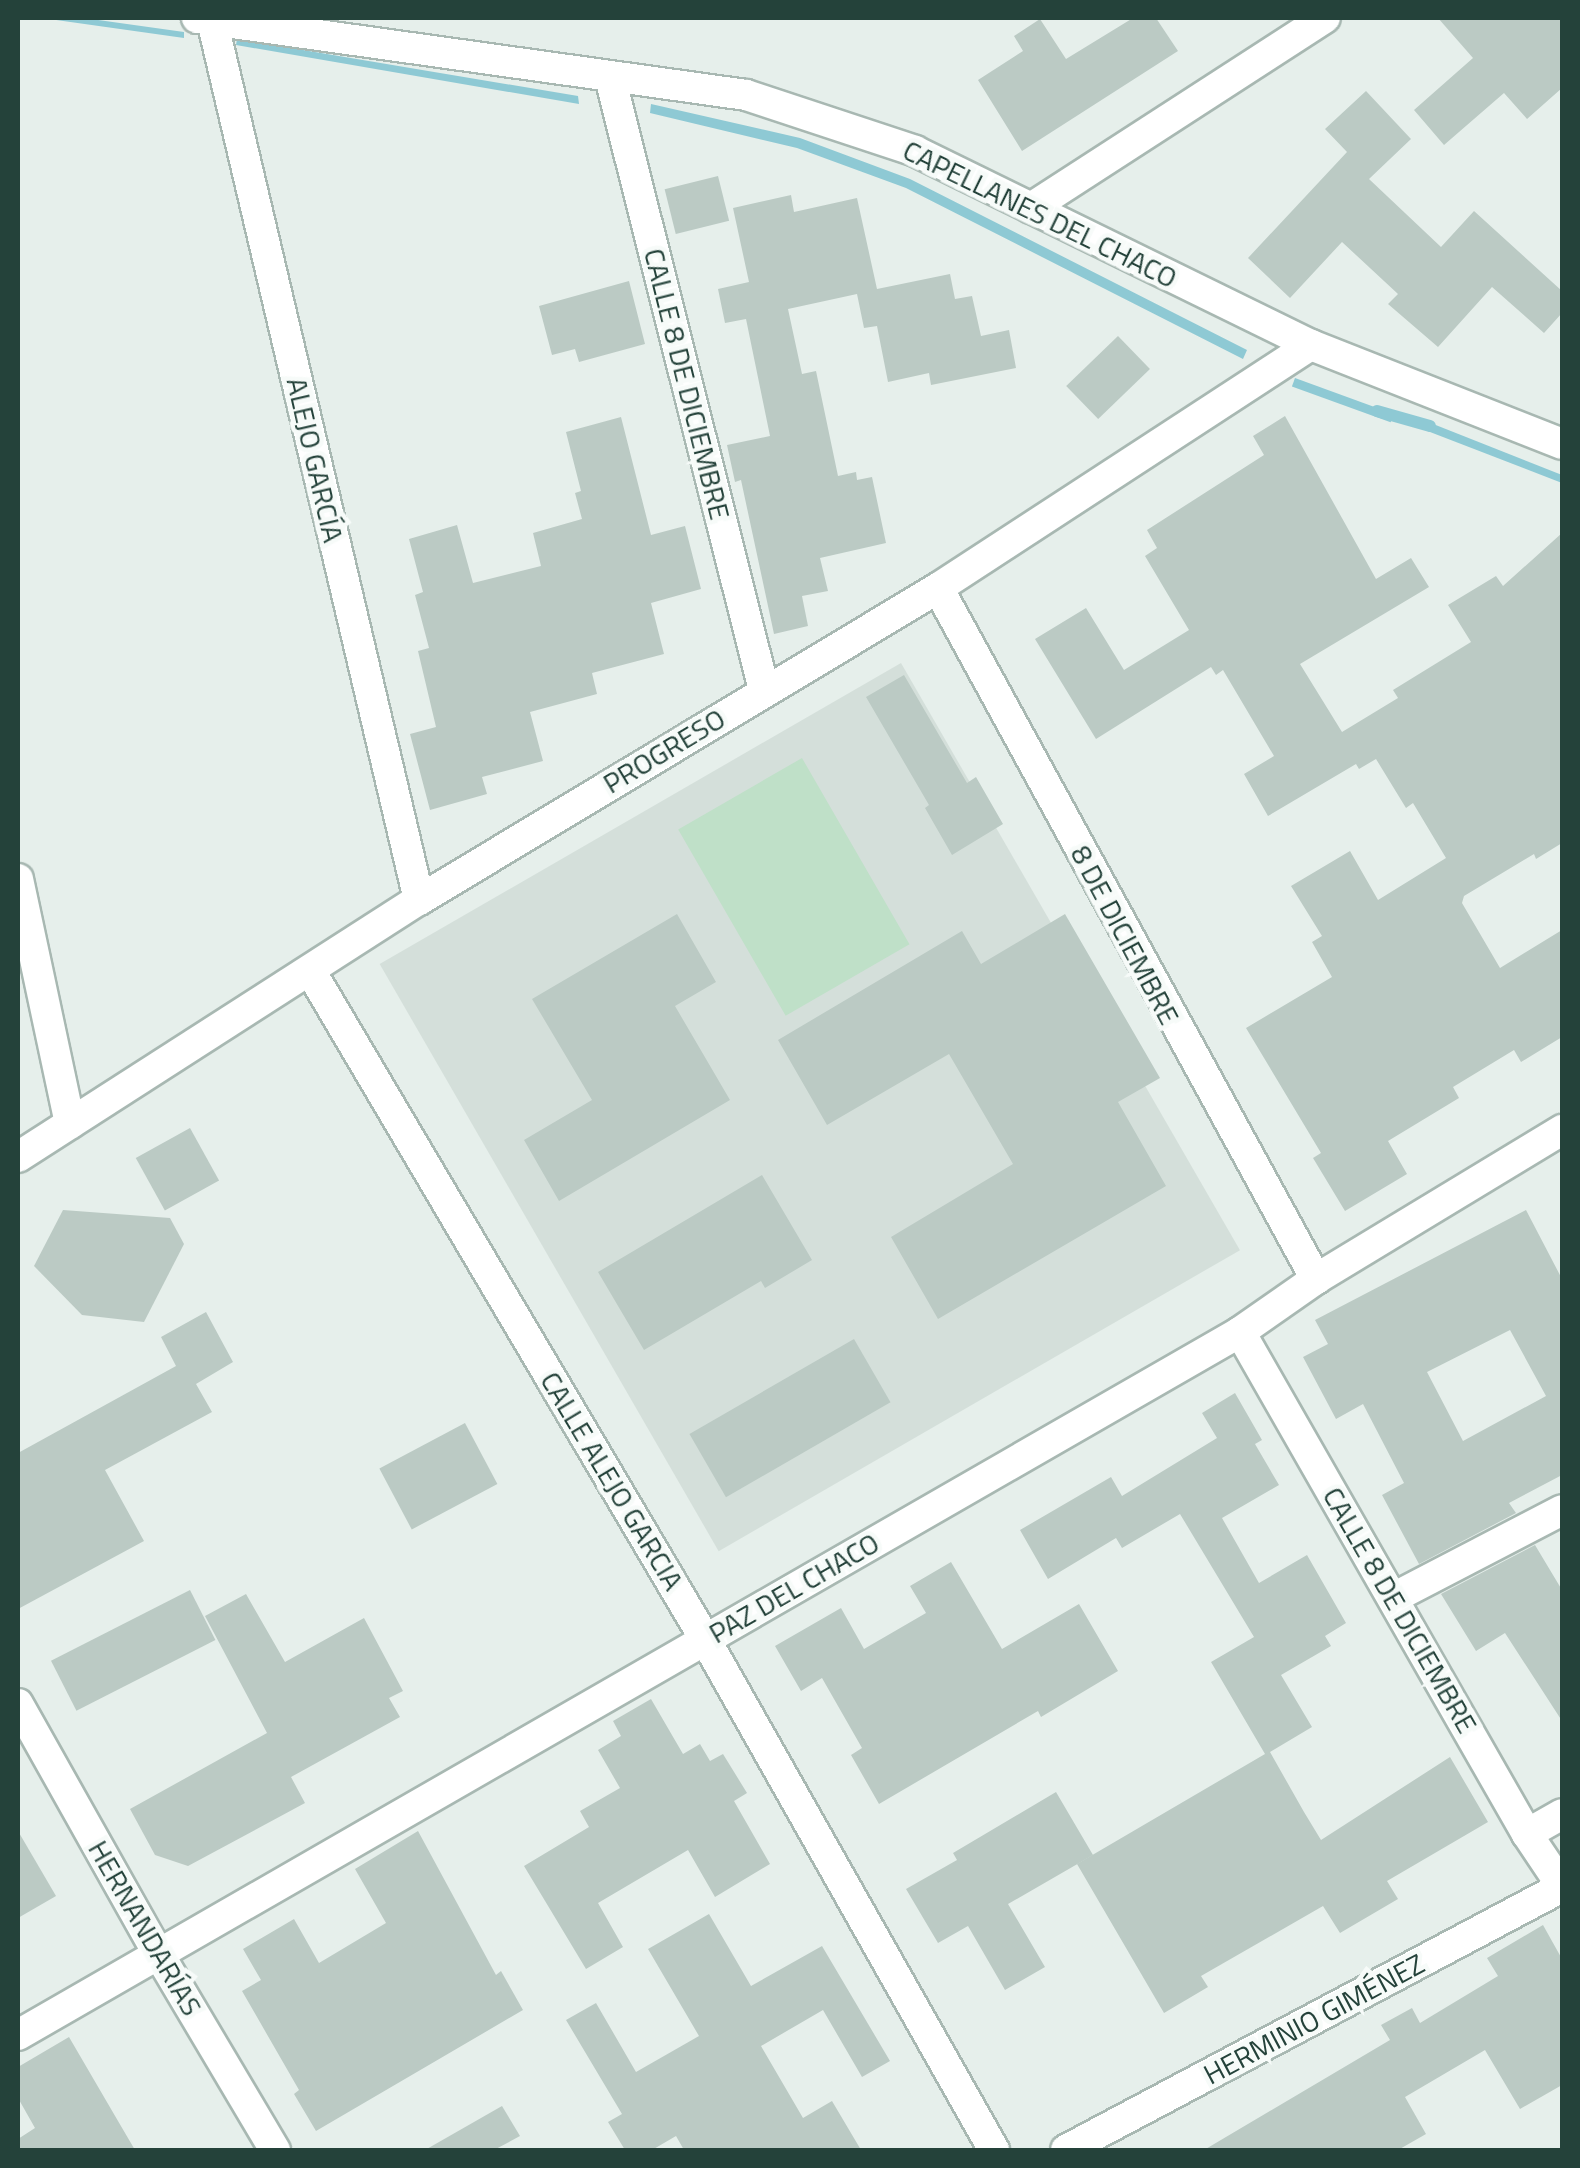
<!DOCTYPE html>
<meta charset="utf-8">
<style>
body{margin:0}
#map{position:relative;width:1580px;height:2168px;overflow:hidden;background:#e6efeb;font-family:"Titillium Web",sans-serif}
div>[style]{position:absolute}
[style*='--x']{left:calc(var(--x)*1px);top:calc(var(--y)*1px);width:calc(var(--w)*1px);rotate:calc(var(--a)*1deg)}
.built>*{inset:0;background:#d4dfda;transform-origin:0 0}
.green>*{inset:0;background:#bfe0c8;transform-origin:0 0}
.water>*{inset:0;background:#8ec9d4;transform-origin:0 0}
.stream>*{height:12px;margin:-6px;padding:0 6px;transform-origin:6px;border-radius:6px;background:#8ec9d4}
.building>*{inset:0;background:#bbcac4;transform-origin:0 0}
.roads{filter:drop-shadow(2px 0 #a8b8b2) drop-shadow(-2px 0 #a8b8b2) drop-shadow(0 2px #a8b8b2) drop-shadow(0 -2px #a8b8b2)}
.minor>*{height:30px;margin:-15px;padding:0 15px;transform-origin:15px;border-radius:15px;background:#fff}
.tertiary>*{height:30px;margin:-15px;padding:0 15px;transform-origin:15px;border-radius:15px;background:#fff}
span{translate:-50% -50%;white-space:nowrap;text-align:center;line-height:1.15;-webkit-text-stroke:9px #f7fbf9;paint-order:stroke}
.street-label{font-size:28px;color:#24423a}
.frame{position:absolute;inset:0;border:20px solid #24423a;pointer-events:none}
</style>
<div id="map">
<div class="built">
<div style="left:901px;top:663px;width:678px;height:602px;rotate:60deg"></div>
</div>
<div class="green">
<div style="left:802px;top:758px;width:215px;height:143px;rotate:60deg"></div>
</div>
<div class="water">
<div style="clip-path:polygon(42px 18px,84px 18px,184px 32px,184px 38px)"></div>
<div style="clip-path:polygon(237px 39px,578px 96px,579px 104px,236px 45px)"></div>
<div style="clip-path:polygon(651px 104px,800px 138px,910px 179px,1247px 350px,1243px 359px,906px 188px,797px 148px,650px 113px)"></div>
<div style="left:1295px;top:378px;width:105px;height:9px;rotate:20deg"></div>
<div style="clip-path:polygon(1418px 418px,1562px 475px,1562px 483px,1417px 427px)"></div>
</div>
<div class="stream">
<div style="--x:1377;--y:411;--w:55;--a:15.8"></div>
</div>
<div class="building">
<div style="clip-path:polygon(1133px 18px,1156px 18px,1178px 51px,1022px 151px,978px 80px,1023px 51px,1014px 36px,1040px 19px,1066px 59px)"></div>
<div style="clip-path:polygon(1438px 18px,1562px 18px,1562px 88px,1527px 119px,1504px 93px,1444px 145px,1414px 110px,1473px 58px)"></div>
<div style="clip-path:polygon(1366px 91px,1411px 139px,1369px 179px,1441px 247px,1474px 211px,1562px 291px,1562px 313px,1544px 333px,1492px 287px,1438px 347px,1388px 304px,1398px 294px,1342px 242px,1290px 298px,1248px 258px,1347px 152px,1325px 129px)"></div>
<div style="left:718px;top:176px;width:46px;height:55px;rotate:76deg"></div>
<div style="clip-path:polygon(791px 195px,794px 212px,857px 198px,877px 289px,950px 274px,955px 299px,972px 296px,981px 336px,1009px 330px,1016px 368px,931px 385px,929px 373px,888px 382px,877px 326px,864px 328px,857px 294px,788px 309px,802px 374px,816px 371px,838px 476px,856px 472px,857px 480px,872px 477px,886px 543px,820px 558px,828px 591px,802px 596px,808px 626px,774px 634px,741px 480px,735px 482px,727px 445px,770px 436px,746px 319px,725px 323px,718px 289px,749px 282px,733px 208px)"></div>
<div style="clip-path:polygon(629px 281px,645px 344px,579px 362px,575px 349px,552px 355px,539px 306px)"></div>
<div style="left:1118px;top:336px;width:46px;height:72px;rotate:46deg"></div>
<div style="clip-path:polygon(1285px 416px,1376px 579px,1411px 558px,1429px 587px,1300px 664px,1342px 732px,1398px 698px,1393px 690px,1471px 642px,1448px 605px,1496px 576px,1503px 586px,1562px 533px,1562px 843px,1536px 859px,1534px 854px,1464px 896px,1462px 903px,1500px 968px,1562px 930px,1562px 1037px,1521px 1062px,1514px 1050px,1453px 1087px,1459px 1098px,1388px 1141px,1407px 1174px,1345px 1211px,1313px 1158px,1321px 1153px,1246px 1028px,1332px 977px,1312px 942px,1322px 936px,1291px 886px,1350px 851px,1378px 900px,1446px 858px,1413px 803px,1406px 808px,1376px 759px,1359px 769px,1356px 764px,1268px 816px,1244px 774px,1274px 756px,1223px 670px,1216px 675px,1211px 667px,1096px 739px,1035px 639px,1086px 608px,1124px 670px,1189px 630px,1145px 556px,1157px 548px,1147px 530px,1264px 455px,1253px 436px)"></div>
<div style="clip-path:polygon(621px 417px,651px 535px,685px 526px,701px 589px,651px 603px,664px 654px,592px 673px,597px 694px,530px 712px,543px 761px,482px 777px,487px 794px,430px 810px,410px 734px,436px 727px,418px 651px,429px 648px,415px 595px,423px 592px,409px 539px,457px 525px,473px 583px,541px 566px,533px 533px,582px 519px,575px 493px,581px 491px,566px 432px)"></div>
<div style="clip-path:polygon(904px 675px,967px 783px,976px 777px,1003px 824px,952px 855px,925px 808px,929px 805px,866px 697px)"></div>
<div style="clip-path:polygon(677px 914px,716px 982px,675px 1006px,730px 1100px,559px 1201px,524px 1140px,592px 1100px,532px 999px)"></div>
<div style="clip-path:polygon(1065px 914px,1160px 1078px,1118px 1102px,1166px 1186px,938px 1319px,891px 1237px,1013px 1164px,949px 1054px,827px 1125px,778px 1040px,962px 931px,981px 964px)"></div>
<div style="left:190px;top:1128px;width:60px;height:62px;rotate:61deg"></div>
<div style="clip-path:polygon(762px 1175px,812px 1260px,765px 1288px,761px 1281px,644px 1350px,598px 1272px)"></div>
<div style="clip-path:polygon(63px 1210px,170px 1218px,184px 1244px,144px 1322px,82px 1315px,34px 1266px)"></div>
<div style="clip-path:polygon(evenodd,1526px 1210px,1562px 1279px,1562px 1475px,1509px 1503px,1516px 1513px,1419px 1564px,1382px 1495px,1404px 1483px,1363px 1404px,1336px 1419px,1303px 1357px,1328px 1344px,1315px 1320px,1526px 1210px,1510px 1330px,1546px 1396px,1463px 1441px,1427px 1372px,1510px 1330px)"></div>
<div style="clip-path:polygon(206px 1312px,233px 1362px,196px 1384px,212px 1412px,105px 1470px,144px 1541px,18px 1609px,18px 1453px,176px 1366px,161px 1337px)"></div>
<div style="left:854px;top:1339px;width:73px;height:190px;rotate:60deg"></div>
<div style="clip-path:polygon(1235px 1393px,1262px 1440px,1255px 1444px,1279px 1485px,1222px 1518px,1259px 1583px,1307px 1555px,1346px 1623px,1325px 1636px,1331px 1646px,1281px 1675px,1312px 1727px,1270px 1752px,1304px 1812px,1321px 1840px,1450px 1757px,1488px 1822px,1387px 1881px,1398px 1899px,1340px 1933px,1323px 1906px,1201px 1976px,1208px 1987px,1164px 2013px,1077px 1864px,1265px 1754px,1211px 1662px,1254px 1637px,1180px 1514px,1122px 1548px,1116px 1538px,1048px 1579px,1020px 1530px,1111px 1477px,1122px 1496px,1217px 1438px,1202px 1413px)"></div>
<div style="left:465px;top:1423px;width:69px;height:97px;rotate:62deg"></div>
<div style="clip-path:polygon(1535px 1545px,1562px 1590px,1562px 1721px,1505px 1633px,1476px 1651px,1441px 1594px)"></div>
<div style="clip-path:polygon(951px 1562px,1002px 1649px,1079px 1604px,1118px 1671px,1041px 1717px,1038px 1711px,879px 1804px,851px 1755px,862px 1748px,822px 1678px,801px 1691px,775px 1646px,841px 1608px,864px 1649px,926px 1613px,910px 1586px)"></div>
<div style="left:190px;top:1590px;width:56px;height:156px;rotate:63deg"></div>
<div style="clip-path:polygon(246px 1594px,285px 1662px,364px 1618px,403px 1691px,389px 1698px,400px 1717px,291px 1777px,305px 1803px,188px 1866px,155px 1855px,130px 1809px,267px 1733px,205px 1616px)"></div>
<div style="clip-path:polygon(651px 1699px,683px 1754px,700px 1744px,710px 1761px,723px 1754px,747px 1793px,734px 1801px,770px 1864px,715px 1897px,688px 1850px,598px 1903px,623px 1947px,586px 1969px,524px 1866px,589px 1827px,580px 1811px,620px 1788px,598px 1750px,621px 1736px,613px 1721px)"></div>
<div style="clip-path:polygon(1056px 1792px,1093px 1855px,1008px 1904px,1045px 1967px,1005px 1990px,968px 1926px,938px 1943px,906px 1889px,957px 1860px,953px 1853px)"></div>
<div style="clip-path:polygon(18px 1831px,56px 1896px,18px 1918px)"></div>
<div style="clip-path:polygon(418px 1831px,496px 1975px,501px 1971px,523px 2010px,316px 2131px,294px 2094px,299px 2090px,242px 1991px,261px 1980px,243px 1949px,294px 1919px,319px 1963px,386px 1923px,355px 1869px)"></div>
<div style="clip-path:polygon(709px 1914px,751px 1986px,822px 1946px,890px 2061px,862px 2077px,823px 2010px,761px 2046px,803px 2118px,832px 2101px,861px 2150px,684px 2150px,676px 2136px,652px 2150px,625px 2150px,608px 2122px,622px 2114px,566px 2020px,596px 2003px,636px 2072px,699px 2036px,648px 1949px)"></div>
<div style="clip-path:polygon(1543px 1925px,1562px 1959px,1562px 2085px,1520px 2109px,1485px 2050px,1405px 2097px,1426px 2134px,1398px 2150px,1204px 2150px,1390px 2040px,1381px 2025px,1412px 2008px,1420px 2023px,1498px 1976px,1487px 1958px)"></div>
<div style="clip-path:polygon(69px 2037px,118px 2121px,135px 2150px,18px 2150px,18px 2139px,35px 2128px,18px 2098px,18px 2067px)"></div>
<div style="clip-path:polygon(502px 2106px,520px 2136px,494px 2150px,425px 2150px)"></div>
</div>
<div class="roads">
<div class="minor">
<div style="--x:212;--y:20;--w:904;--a:76.76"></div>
<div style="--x:610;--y:77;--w:632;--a:75.9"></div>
<div style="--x:1031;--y:208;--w:350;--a:-32.9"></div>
<div style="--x:938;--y:588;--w:788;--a:61.32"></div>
<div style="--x:18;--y:879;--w:250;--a:78"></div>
<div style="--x:311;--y:972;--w:775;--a:59.43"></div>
<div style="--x:705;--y:1639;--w:587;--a:60.51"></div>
<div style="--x:18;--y:1157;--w:476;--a:-32.7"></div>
<div style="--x:419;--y:900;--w:606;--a:-31.01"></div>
<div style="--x:938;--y:588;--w:445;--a:-33.1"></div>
<div style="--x:1240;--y:1332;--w:578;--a:60.24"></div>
<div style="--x:1527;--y:1834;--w:63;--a:56.1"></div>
<div style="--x:1395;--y:1597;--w:188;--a:-27.5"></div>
<div style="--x:1527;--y:1834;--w:40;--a:-29.7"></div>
<div style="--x:158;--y:1953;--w:229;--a:59.3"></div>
<div style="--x:1066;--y:2150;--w:561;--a:-27.93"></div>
</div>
<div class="tertiary">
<div style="--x:197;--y:18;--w:554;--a:7.98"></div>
<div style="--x:746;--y:95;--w:178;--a:18.3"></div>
<div style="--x:915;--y:151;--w:441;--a:26.1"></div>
<div style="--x:1311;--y:345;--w:270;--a:21.5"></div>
<div style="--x:18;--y:1704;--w:286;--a:60.7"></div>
<div style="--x:18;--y:2035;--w:1410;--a:-29.91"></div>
<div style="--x:1240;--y:1332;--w:93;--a:-34.9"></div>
<div style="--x:1316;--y:1279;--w:288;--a:-31.2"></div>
</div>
</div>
<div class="street-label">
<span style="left:1040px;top:214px;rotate:26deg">CAPELLANES DEL CHACO</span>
<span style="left:687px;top:384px;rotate:76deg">CALLE 8 DE DICIEMBRE</span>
<span style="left:315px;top:460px;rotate:77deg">ALEJO GARCÍA</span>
<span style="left:664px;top:751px;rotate:-31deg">PROGRESO</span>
<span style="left:1125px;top:935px;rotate:62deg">8 DE DICIEMBRE</span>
<span style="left:612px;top:1481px;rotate:59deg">CALLE ALEJO GARCIA</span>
<span style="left:794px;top:1588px;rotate:-30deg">PAZ DEL CHACO</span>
<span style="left:1400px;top:1610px;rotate:60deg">CALLE 8 DE DICIEMBRE</span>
<span style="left:145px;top:1928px;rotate:60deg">HERNANDARÍAS</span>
<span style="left:1314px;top:2019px;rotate:-28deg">HERMINIO GIMÉNEZ</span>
</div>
<div class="frame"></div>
</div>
